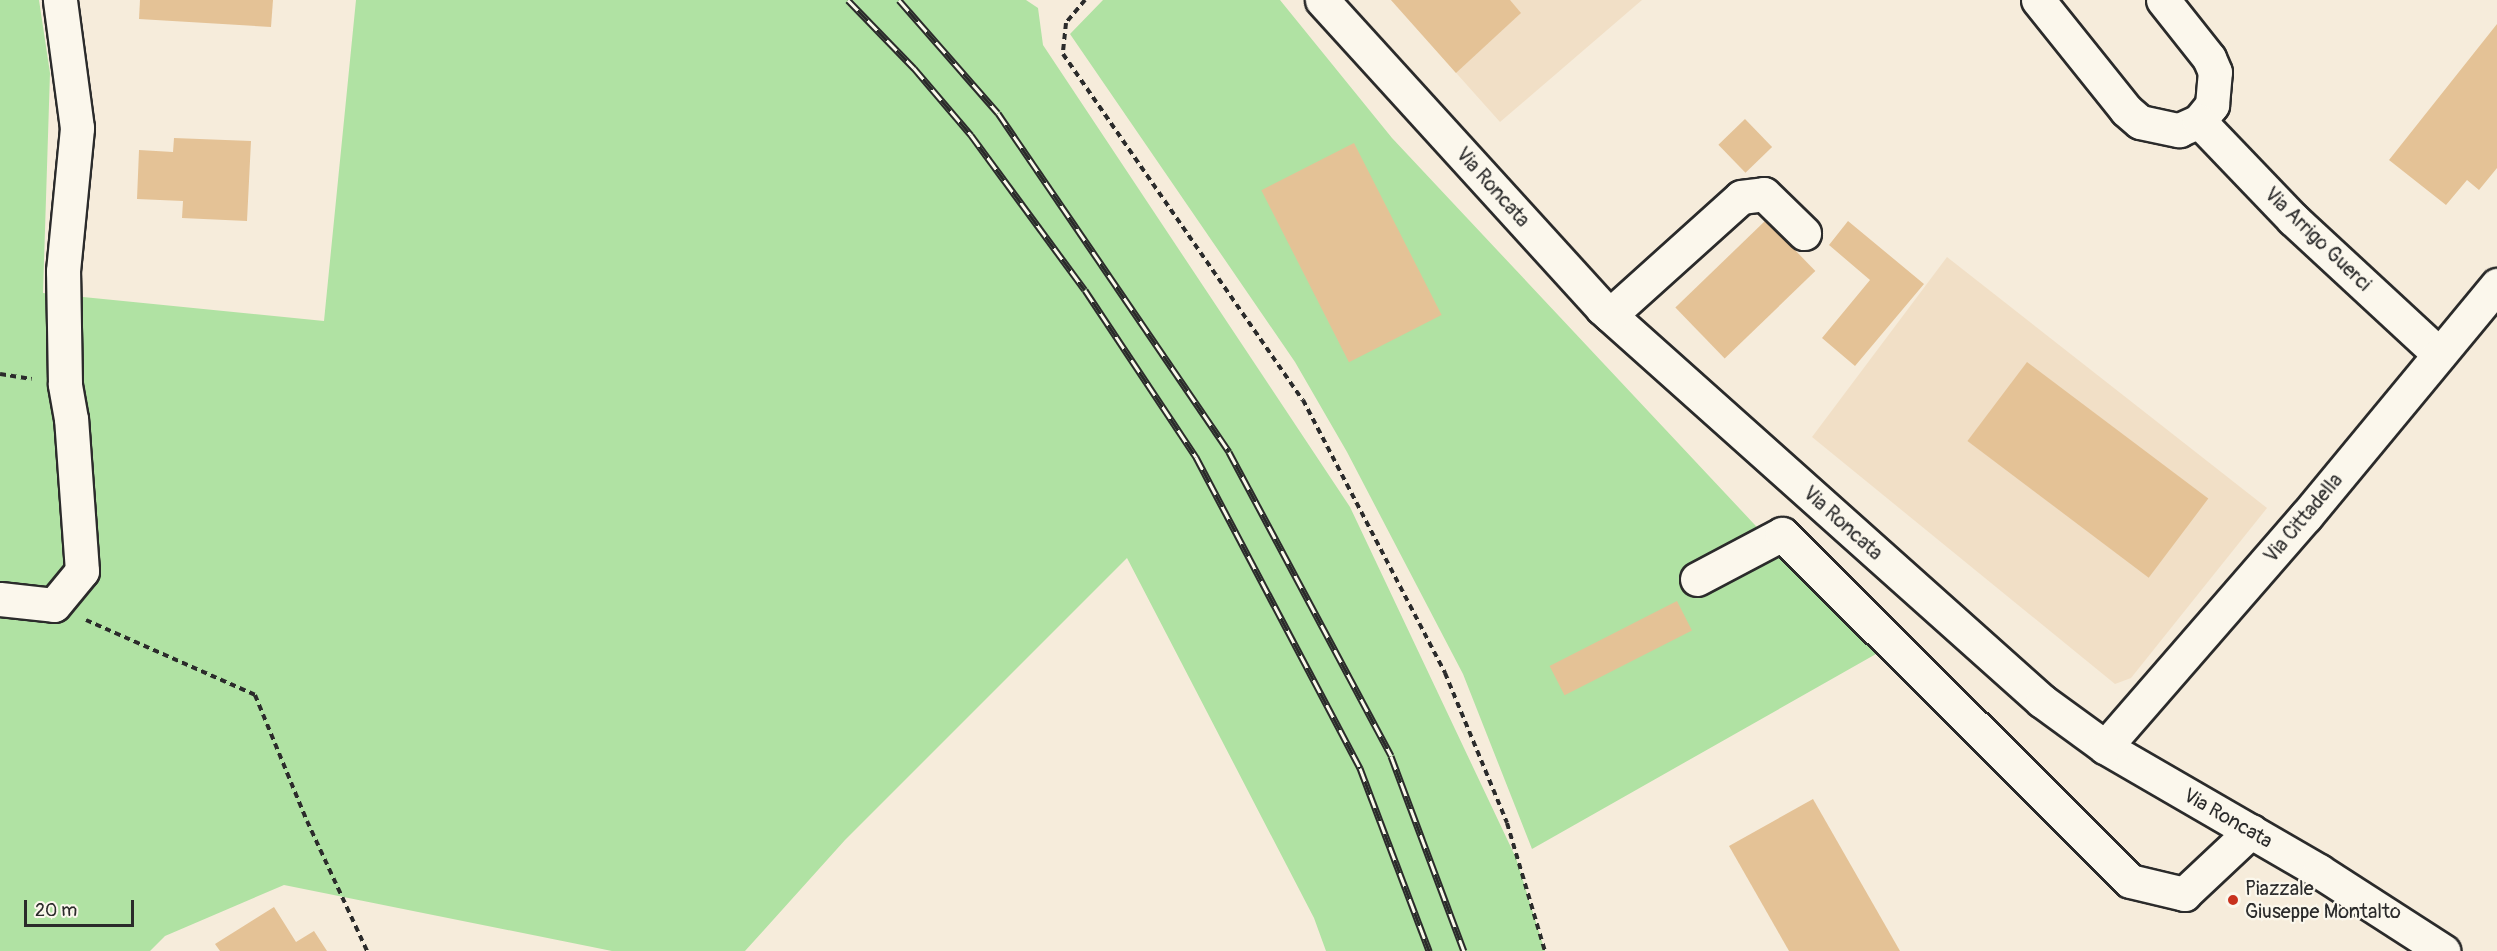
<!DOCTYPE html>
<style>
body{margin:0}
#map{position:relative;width:2497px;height:951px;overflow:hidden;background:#f6ecdb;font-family:Pangolin,sans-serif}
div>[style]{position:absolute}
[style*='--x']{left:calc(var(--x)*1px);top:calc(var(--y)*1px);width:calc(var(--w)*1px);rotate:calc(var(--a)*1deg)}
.built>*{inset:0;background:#f1dfc6}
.green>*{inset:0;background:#b0e2a3}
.building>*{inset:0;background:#e4c296;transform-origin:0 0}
.path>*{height:4px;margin-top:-2px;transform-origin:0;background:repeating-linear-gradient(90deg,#2b2b2b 0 6px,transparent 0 10.5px)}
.roads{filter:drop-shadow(2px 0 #2b2b2b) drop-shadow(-2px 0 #2b2b2b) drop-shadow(0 2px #2b2b2b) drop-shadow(0 -2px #2b2b2b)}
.minor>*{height:33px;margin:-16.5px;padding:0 16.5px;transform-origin:16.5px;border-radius:16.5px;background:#fbf7ec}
.rail>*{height:7px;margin-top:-3.5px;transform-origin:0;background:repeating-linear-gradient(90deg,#fbf7ec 0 14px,#2b2b2b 0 28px);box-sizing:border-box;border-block:2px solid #2b2b2b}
.dots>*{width:16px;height:16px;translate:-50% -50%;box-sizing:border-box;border:3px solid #fbf7ec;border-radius:50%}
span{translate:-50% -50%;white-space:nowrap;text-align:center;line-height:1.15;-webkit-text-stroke:4.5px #fbf7ec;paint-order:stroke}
.street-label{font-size:20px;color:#2b2b2b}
.poi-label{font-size:20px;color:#2b2b2b}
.left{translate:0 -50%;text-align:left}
.scale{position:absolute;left:24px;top:900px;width:110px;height:27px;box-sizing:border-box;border:3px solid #2b2b2b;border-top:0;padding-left:8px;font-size:18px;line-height:21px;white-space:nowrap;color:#2b2b2b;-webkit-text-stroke:4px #fbf7ec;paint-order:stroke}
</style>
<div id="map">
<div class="built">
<div style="clip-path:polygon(1391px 0,1642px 0,1500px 122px)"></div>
<div style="clip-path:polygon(1947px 257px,2267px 508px,2131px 678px,2115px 684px,1812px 437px)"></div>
</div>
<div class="green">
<div style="clip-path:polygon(0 0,39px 0,50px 73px,43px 293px,324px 321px,356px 0,1026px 0,1038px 8px,1043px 45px,1350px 507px,1516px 858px,1545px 951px,1326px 951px,1314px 918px,1127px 558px,845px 840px,745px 951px,612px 951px,284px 885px,165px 936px,150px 951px,0 951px)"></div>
<div style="clip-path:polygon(1103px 0,1280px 0,1392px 138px,1876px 654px,1532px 849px,1463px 674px,1347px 452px,1295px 362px,1070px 34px)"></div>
</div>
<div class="building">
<div style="clip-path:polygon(140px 0,273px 0,271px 27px,139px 19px)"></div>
<div style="clip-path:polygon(1391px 0,1510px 0,1521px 13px,1456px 73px)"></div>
<div style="clip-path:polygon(2497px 24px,2497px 168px,2479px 190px,2467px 180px,2446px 205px,2389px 160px)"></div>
<div style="left:1745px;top:119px;width:39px;height:37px;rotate:46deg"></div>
<div style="clip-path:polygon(174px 138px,251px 141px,247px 221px,182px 218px,183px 201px,137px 199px,139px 150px,173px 152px)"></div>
<div style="left:1354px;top:143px;width:193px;height:104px;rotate:63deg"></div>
<div style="left:1766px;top:220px;width:71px;height:126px;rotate:46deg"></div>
<div style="clip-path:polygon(1848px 221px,1924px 284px,1855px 366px,1822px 338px,1870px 280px,1829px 245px)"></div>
<div style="left:2027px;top:362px;width:227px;height:99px;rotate:37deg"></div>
<div style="left:1677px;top:601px;width:33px;height:143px;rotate:63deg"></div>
<div style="clip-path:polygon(1813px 799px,1900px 951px,1789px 951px,1729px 846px)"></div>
<div style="clip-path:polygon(274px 907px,296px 942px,314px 931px,327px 951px,220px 951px,215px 944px)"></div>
</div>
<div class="path">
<div style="--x:1085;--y:0;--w:30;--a:130"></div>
<div style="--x:1066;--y:23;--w:31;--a:96"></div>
<div style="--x:1063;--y:54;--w:421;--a:55.3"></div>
<div style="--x:1303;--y:400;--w:308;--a:62.5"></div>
<div style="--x:1445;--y:673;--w:162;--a:67.5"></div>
<div style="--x:1507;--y:823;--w:134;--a:73.5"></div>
<div style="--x:0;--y:374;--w:32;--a:9"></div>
<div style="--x:86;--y:620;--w:185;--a:23.9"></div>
<div style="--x:255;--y:695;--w:136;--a:67.6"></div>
<div style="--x:307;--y:821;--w:143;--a:65.2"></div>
</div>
<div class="roads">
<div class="minor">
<div style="--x:1322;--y:0;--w:416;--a:47.7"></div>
<div style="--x:1602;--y:308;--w:590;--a:41.77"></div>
<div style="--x:2042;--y:701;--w:78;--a:36.1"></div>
<div style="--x:2105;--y:747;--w:247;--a:30.1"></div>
<div style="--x:2319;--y:871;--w:148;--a:32.8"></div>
<div style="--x:2038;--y:0;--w:141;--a:51.3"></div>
<div style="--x:2126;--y:110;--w:18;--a:41"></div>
<div style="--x:2140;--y:122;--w:40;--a:12"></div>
<div style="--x:2179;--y:130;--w:22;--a:-24"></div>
<div style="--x:2199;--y:121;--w:21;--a:-51"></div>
<div style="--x:2212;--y:105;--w:33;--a:-85"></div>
<div style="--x:2215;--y:72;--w:15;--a:-113"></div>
<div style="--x:2209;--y:58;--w:74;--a:-128.4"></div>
<div style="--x:2199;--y:121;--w:136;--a:46.2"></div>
<div style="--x:2293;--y:219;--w:199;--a:42.8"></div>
<div style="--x:1610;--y:315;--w:176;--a:-42"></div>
<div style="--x:1741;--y:197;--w:23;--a:-7"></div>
<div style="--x:1764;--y:194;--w:56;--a:44.3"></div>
<div style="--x:1697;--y:579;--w:96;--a:-27.9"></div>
<div style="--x:1782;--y:534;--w:491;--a:44.9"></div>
<div style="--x:2130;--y:881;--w:56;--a:13.5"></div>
<div style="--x:2184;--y:894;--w:92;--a:-43.2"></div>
<div style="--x:0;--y:599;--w:54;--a:6.3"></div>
<div style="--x:54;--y:605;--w:44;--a:-50.5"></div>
<div style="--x:82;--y:571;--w:152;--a:-94.1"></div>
<div style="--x:71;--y:419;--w:36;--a:-100"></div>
<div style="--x:65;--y:384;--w:113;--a:-91"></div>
<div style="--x:63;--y:271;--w:144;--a:-84.4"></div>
<div style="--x:77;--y:128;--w:129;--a:-97.6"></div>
<div style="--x:2105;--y:747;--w:306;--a:-49"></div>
<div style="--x:2306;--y:516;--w:300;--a:-50.4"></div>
</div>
</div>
<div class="rail">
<div style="--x:848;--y:0;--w:95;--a:45.9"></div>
<div style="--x:914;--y:68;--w:88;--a:49.6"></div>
<div style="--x:971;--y:135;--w:192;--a:53.7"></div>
<div style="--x:1085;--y:290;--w:201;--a:56.4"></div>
<div style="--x:1196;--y:457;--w:352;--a:62.2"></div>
<div style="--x:1360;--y:768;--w:196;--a:69.3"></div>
<div style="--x:899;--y:0;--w:150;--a:48.8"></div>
<div style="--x:998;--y:113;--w:410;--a:55.7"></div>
<div style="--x:1229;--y:452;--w:344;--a:61.9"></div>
<div style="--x:1391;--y:756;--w:208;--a:69.5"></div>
</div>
<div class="dots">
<div style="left:2233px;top:900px;background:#c8321e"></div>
</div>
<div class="street-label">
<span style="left:1493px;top:187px;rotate:48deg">Via Roncata</span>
<span style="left:2318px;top:239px;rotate:44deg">Via Arrigo Guerci</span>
<span style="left:2303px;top:518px;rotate:-50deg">Via Cittadella</span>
<span style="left:1843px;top:523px;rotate:42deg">Via Roncata</span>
<span style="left:2228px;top:818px;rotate:30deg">Via Roncata</span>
</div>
<div class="poi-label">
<span class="left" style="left:2245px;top:900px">Piazzale<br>Giuseppe Montalto</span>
</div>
<div class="scale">20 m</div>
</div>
